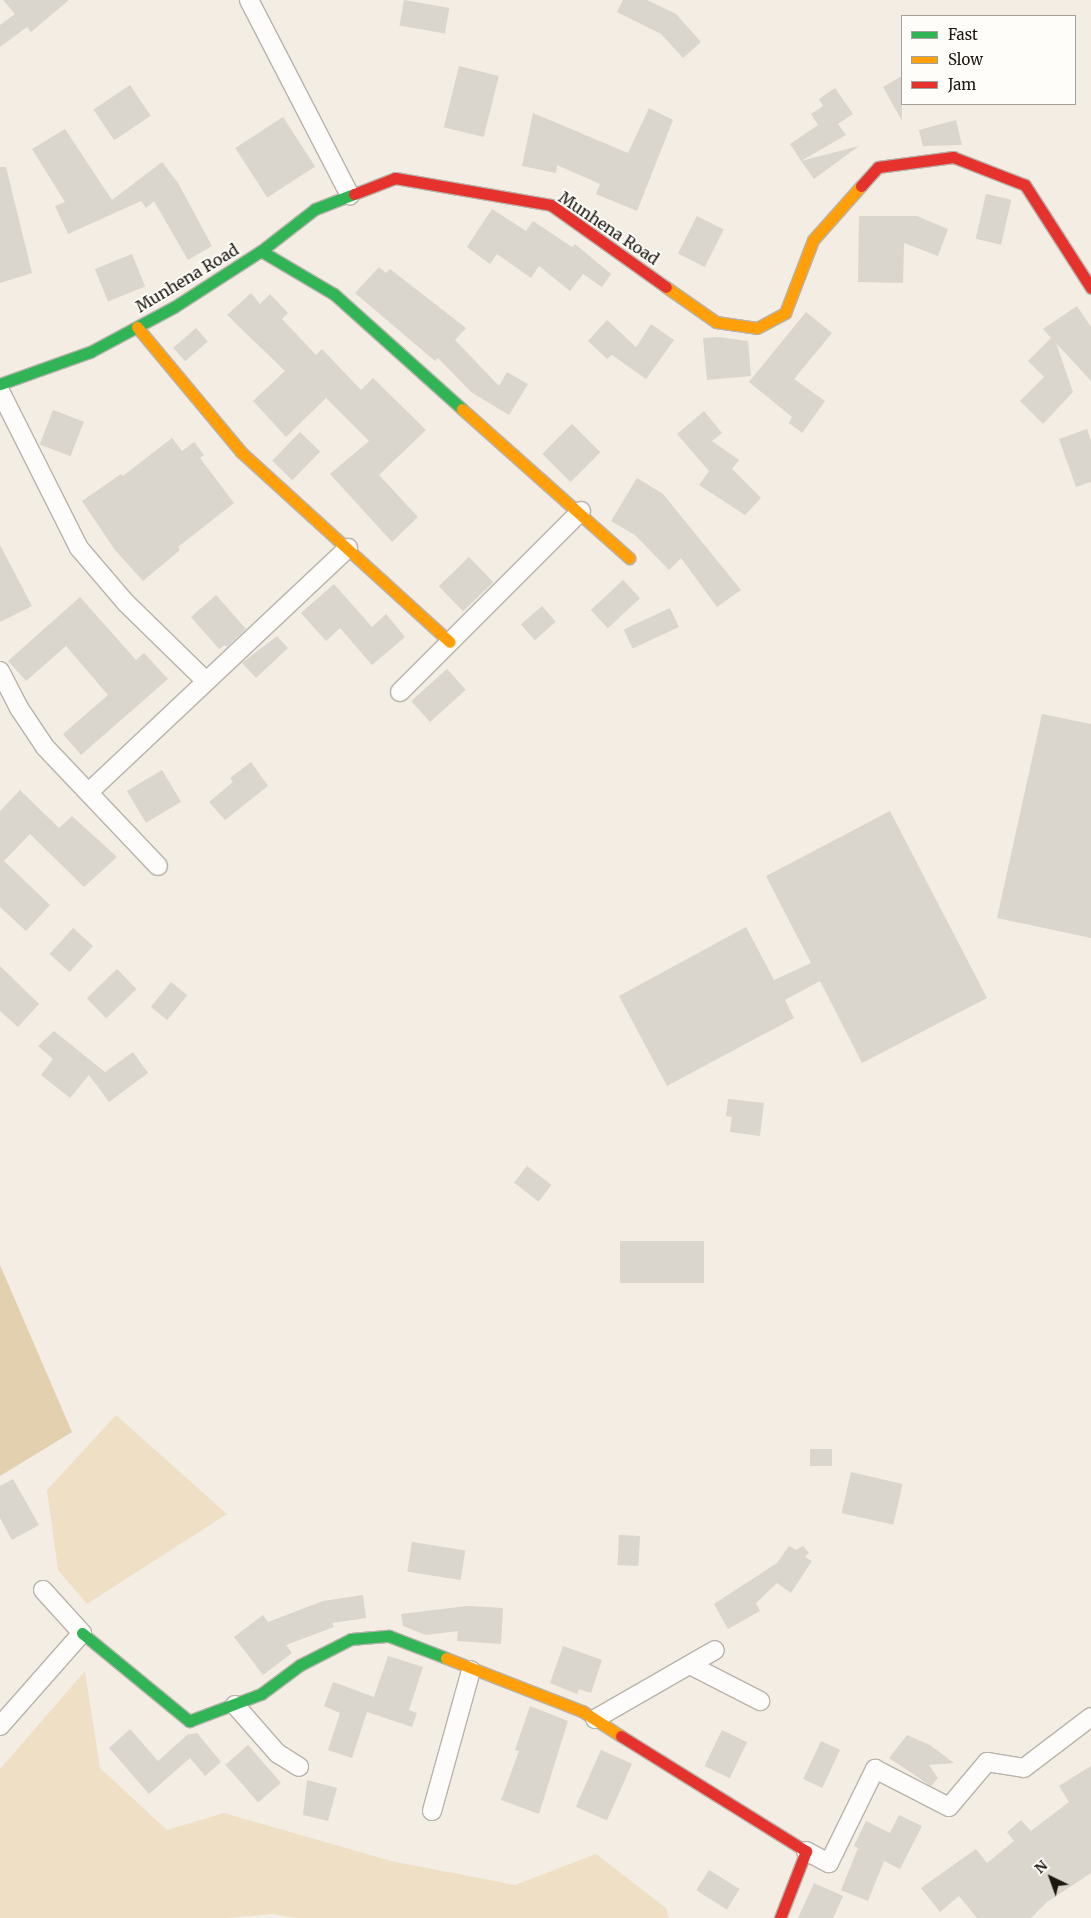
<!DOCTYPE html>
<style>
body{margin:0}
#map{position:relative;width:1091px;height:1918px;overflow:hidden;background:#f3ede3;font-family:Merriweather,serif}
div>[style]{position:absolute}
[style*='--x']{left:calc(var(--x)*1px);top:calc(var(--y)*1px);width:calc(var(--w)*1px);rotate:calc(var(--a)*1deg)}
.green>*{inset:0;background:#efe0c5}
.forest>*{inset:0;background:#e2d0af}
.building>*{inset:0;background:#dad5cd;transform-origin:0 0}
.roads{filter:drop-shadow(1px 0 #b8b3ab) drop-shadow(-1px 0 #b8b3ab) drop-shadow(0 1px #b8b3ab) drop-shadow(0 -1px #b8b3ab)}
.street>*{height:18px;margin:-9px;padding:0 9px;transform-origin:9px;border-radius:9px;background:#fdfcfb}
.fast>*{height:11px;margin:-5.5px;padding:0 5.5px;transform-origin:5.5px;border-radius:5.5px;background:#30b455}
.slow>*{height:11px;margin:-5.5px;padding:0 5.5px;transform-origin:5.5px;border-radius:5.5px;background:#ff9f0a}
.jam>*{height:11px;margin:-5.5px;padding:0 5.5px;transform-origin:5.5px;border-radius:5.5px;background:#e5322d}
span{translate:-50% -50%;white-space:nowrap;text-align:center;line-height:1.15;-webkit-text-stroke:4px #fffdf9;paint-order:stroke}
.street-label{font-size:16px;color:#1a1610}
.legend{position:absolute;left:901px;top:15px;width:175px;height:90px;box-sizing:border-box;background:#fffdf9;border:1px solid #a3a19c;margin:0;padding:6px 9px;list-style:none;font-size:15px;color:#1a1610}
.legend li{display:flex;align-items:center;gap:10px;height:25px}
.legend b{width:25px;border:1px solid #a3a19c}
.north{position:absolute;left:1026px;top:1853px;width:50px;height:50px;-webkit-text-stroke:4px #fffdf9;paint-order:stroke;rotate:318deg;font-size:14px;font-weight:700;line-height:20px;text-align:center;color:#1a1610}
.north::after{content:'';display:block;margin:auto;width:18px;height:22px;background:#1a1610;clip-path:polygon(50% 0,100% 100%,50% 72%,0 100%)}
</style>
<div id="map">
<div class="green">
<div style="clip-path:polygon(116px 1415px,227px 1514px,87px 1604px,58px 1570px,47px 1490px)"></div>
<div style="clip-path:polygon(85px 1671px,100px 1768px,167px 1830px,224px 1813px,391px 1861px,515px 1885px,596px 1854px,666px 1908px,669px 1918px,296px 1918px,272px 1914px,228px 1918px,0 1918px,0 1769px)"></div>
</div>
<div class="forest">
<div style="clip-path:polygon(0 1265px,72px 1432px,0 1476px)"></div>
</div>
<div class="building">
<div style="clip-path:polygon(3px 0,69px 0,31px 32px,27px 27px,0 47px,0 25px,15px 14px)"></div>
<div style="left:404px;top:0;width:46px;height:26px;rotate:10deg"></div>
<div style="clip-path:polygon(623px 0,647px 0,676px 14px,701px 42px,683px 58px,661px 34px,617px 12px)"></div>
<div style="left:459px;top:66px;width:41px;height:63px;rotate:14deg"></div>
<div style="clip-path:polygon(902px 76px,902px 121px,883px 87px)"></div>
<div style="left:130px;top:85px;width:37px;height:44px;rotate:56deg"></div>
<div style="clip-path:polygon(835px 88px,853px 114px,838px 124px,846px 135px,801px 161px,790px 144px,818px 125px,811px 114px,823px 106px,819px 99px)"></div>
<div style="clip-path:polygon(649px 108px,673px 120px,637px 211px,596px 194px,600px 184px,557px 165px,556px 173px,522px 166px,533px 113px,628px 153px)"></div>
<div style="left:283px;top:117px;width:59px;height:57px;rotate:57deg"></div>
<div style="clip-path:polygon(956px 120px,962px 145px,923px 146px,919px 130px)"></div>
<div style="clip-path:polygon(65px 129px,112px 200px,162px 162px,178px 183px,212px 246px,188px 260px,154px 201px,146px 208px,141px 201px,68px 234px,55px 206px,65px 202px,32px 149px)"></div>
<div style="clip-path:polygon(859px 146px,814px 179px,801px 161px)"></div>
<div style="clip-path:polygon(0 167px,6px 167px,32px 273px,0 283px)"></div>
<div style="left:986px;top:194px;width:26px;height:46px;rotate:13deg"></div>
<div style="clip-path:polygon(492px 209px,526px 231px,533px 221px,572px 247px,575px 244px,611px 274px,602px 287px,583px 274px,570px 291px,539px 266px,531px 278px,497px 254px,490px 264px,467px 247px)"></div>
<div style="left:697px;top:216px;width:30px;height:42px;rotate:27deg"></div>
<div style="clip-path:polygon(859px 216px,917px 216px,948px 229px,938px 256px,904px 243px,903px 283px,858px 282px)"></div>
<div style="left:132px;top:254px;width:35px;height:40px;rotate:68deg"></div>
<div style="clip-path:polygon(379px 267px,386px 273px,390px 269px,466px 328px,455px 340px,499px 386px,507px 372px,528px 384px,509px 415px,471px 392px,438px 358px,435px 361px,355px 293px)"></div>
<div style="clip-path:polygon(251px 293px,260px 304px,270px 294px,288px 313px,282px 319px,316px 355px,322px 349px,361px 390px,373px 378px,426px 430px,379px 475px,418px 517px,392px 542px,330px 474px,369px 441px,326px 398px,286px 437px,253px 401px,285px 371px,227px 315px)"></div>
<div style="clip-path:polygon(1077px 306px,1091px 327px,1091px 381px,1056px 343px,1073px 392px,1043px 424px,1020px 401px,1044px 377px,1028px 361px,1051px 338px,1043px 329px)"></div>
<div style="clip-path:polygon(806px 312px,832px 333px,794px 379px,825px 401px,802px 433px,789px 423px,792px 417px,749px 382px)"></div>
<div style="clip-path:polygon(607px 320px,636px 347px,651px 324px,674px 340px,646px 379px,612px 355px,607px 359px,588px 341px)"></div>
<div style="left:196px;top:328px;width:18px;height:30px;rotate:49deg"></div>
<div style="clip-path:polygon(718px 337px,748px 341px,751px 376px,707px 380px,703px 338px)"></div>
<div style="left:53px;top:410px;width:33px;height:37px;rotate:21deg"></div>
<div style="clip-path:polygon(704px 411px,722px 433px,712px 441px,739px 460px,732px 469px,761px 498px,745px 515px,699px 485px,709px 471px,677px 434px)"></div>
<div style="left:572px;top:424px;width:40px;height:42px;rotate:45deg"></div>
<div style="clip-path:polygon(1087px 429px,1091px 441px,1091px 482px,1076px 487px,1059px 439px)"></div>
<div style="left:300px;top:432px;width:28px;height:40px;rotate:44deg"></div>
<div style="clip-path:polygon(172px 438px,182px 451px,194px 442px,204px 455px,200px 458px,234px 503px,178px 547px,180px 550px,143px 581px,115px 550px,82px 501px,121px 474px,123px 476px)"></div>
<div style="clip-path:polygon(637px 478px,663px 494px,741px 590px,717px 607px,681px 558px,669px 570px,635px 535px,611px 521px)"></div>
<div style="clip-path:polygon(0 545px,32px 606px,0 622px)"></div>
<div style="left:469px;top:557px;width:35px;height:42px;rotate:46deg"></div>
<div style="left:623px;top:580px;width:25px;height:44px;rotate:47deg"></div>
<div style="clip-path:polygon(334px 584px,372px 627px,386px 614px,405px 637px,372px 665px,340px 628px,326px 641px,301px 613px)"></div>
<div style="clip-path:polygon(216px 595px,246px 629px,227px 647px,225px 645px,219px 649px,191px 617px)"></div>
<div style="clip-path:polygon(80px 597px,136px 660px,144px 653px,168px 679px,81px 755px,63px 734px,108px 695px,66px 646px,26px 681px,8px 661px)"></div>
<div style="left:542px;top:606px;width:21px;height:28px;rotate:49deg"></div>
<div style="left:670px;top:608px;width:21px;height:51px;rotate:65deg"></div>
<div style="clip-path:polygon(277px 636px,288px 648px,256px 678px,242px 663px)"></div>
<div style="left:447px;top:669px;width:28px;height:48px;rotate:48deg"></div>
<div style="clip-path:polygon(1042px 714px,1091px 724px,1091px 938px,997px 918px)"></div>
<div style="clip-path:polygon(251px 762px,268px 786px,225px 820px,209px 802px,233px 782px,230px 778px)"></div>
<div style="left:162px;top:770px;width:37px;height:41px;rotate:59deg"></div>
<div style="clip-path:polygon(20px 790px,59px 828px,72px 816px,117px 857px,84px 887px,30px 834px,4px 861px,50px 905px,26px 931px,0 907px,0 811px)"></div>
<div style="clip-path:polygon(890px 811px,987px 998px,862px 1063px,820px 981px,785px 1000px,794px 1018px,667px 1086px,619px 996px,746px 927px,774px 980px,811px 963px,766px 876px)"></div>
<div style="left:73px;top:928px;width:27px;height:35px;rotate:42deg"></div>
<div style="clip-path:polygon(0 966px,39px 1004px,18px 1027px,0 1011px)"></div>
<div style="left:117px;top:969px;width:28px;height:42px;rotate:46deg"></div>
<div style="left:171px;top:982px;width:21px;height:32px;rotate:39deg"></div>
<div style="clip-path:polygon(54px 1031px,105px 1072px,133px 1052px,148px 1073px,109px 1102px,89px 1075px,70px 1098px,41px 1075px,53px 1059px,38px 1046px)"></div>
<div style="clip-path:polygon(728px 1099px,764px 1103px,760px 1136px,730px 1132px,732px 1117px,726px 1116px)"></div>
<div style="left:527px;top:1166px;width:31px;height:21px;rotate:38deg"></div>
<div style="left:620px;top:1241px;width:84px;height:42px"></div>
<div style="left:832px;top:1449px;width:17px;height:22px;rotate:90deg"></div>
<div style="left:851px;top:1472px;width:53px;height:42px;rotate:13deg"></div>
<div style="clip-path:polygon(13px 1479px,39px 1525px,12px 1540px,0 1518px,0 1486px)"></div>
<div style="left:619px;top:1535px;width:21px;height:30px;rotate:3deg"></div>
<div style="left:412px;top:1542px;width:54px;height:30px;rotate:9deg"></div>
<div style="clip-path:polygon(789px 1546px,796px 1550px,803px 1546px,809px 1553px,805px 1557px,812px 1561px,791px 1593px,777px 1583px,756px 1603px,760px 1611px,728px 1629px,714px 1604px,777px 1563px)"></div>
<div style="clip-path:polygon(363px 1595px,366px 1618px,332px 1623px,334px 1627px,286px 1645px,292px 1653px,263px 1675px,234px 1637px,263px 1615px,268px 1622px,323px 1601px)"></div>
<div style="clip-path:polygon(467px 1606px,503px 1608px,501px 1644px,457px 1641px,458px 1631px,426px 1635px,403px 1626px,401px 1614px)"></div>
<div style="clip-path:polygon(563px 1646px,602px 1660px,591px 1693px,579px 1689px,577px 1694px,550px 1683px)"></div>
<div style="clip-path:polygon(388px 1656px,423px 1667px,409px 1710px,417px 1713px,412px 1727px,367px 1712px,352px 1758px,328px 1750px,340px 1713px,324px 1706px,333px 1682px,374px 1697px)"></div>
<div style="clip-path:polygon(530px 1706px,568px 1721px,539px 1814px,501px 1800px,519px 1751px,515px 1750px)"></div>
<div style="clip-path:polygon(130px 1729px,158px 1761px,187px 1735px,197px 1733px,221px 1762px,205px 1776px,190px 1758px,149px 1794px,109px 1748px)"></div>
<div style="left:722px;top:1730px;width:28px;height:40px;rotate:26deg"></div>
<div style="clip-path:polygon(907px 1735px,930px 1745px,954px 1763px,929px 1765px,938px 1778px,931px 1786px,889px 1758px)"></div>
<div style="left:821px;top:1741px;width:21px;height:42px;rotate:25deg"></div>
<div style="left:248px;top:1745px;width:50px;height:30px;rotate:49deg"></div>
<div style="left:601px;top:1750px;width:34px;height:62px;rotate:24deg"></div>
<div style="clip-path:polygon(1091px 1766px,1091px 1873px,1047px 1902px,1031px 1918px,977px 1918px,959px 1896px,940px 1912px,921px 1888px,976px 1849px,987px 1863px,1014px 1841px,1007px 1832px,1021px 1820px,1031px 1831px,1069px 1802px,1059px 1786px)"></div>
<div style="clip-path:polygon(307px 1780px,337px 1788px,328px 1821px,303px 1815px)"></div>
<div style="clip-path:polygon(899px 1815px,922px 1826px,900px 1869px,884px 1861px,868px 1901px,841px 1890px,858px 1848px,854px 1846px,866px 1821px,890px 1833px)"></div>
<div style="left:709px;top:1870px;width:36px;height:24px;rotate:32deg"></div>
<div style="clip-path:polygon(814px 1883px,843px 1896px,833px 1918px,798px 1918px)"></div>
</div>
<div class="roads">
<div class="street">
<div style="--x:249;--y:0;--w:220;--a:62.7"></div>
<div style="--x:0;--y:391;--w:176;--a:63.3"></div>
<div style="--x:79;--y:548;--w:72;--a:49.5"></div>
<div style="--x:126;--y:603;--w:112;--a:44.3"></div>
<div style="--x:0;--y:671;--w:42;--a:62.8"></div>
<div style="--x:19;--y:708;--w:47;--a:56.3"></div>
<div style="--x:45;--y:747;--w:164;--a:46.5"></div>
<div style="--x:400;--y:692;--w:256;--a:-45"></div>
<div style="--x:89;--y:792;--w:356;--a:-43.3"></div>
<div style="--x:690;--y:1665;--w:79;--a:27.2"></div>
<div style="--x:235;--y:1705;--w:64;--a:48.8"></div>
<div style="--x:277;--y:1753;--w:26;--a:32"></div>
<div style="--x:595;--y:1719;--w:138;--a:-29.9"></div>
<div style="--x:0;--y:1726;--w:124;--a:-48.6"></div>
<div style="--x:82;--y:1633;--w:58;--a:-132.2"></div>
<div style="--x:432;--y:1811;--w:146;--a:-74.5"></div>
<div style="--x:806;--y:1851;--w:26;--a:28"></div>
<div style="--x:829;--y:1863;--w:105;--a:-63.9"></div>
<div style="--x:875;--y:1769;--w:83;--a:27.2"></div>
<div style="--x:949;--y:1807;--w:59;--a:-49.8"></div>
<div style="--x:987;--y:1762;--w:37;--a:9"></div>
<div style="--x:1024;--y:1768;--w:84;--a:-37.3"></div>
</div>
<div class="fast">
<div style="--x:261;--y:251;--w:85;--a:30.5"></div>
<div style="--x:334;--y:294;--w:172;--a:41.9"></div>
<div style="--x:0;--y:384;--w:96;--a:-19.6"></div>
<div style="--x:90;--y:352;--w:95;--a:-28.2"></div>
<div style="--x:174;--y:307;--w:103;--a:-32.8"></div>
<div style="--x:261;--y:251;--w:68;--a:-37.9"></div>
<div style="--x:315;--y:209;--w:42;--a:-21"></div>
<div style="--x:82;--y:1633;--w:139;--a:39.4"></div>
<div style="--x:189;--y:1721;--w:77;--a:-20.6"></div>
<div style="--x:261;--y:1694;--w:49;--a:-36.6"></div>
<div style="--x:300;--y:1665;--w:57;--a:-27"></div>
<div style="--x:351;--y:1639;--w:38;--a:-5"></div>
<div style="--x:389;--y:1636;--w:61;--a:21.1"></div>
</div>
<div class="slow">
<div style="--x:666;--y:287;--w:61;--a:35"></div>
<div style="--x:716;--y:322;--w:41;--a:8.3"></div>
<div style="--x:757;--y:328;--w:32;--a:-28"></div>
<div style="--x:785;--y:313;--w:78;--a:-69"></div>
<div style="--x:813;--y:240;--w:72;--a:-48.4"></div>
<div style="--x:137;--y:327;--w:163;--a:50.2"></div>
<div style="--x:241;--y:452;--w:282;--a:42.3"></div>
<div style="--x:462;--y:409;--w:224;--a:41.7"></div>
<div style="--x:446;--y:1658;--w:146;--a:21.3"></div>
<div style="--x:582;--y:1711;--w:46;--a:32.7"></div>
</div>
<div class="jam">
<div style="--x:861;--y:186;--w:25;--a:-48"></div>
<div style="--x:878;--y:167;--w:76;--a:-7.6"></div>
<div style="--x:953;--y:157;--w:77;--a:21.3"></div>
<div style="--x:1025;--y:185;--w:122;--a:57.3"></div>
<div style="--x:354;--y:194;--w:44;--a:-21.3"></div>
<div style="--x:395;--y:178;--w:158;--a:9.8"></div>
<div style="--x:551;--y:205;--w:141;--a:35.5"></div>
<div style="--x:621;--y:1736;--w:218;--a:31.9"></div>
<div style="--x:806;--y:1851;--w:72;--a:111.2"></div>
</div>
</div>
<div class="street-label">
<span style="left:609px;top:228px;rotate:34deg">Munhena Road</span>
<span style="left:187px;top:278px;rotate:-31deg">Munhena Road</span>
</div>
<ul class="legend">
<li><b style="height:6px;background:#30b455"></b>Fast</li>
<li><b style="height:6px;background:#ff9f0a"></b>Slow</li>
<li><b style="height:6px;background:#e5322d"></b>Jam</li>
</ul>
<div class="north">N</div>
</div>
